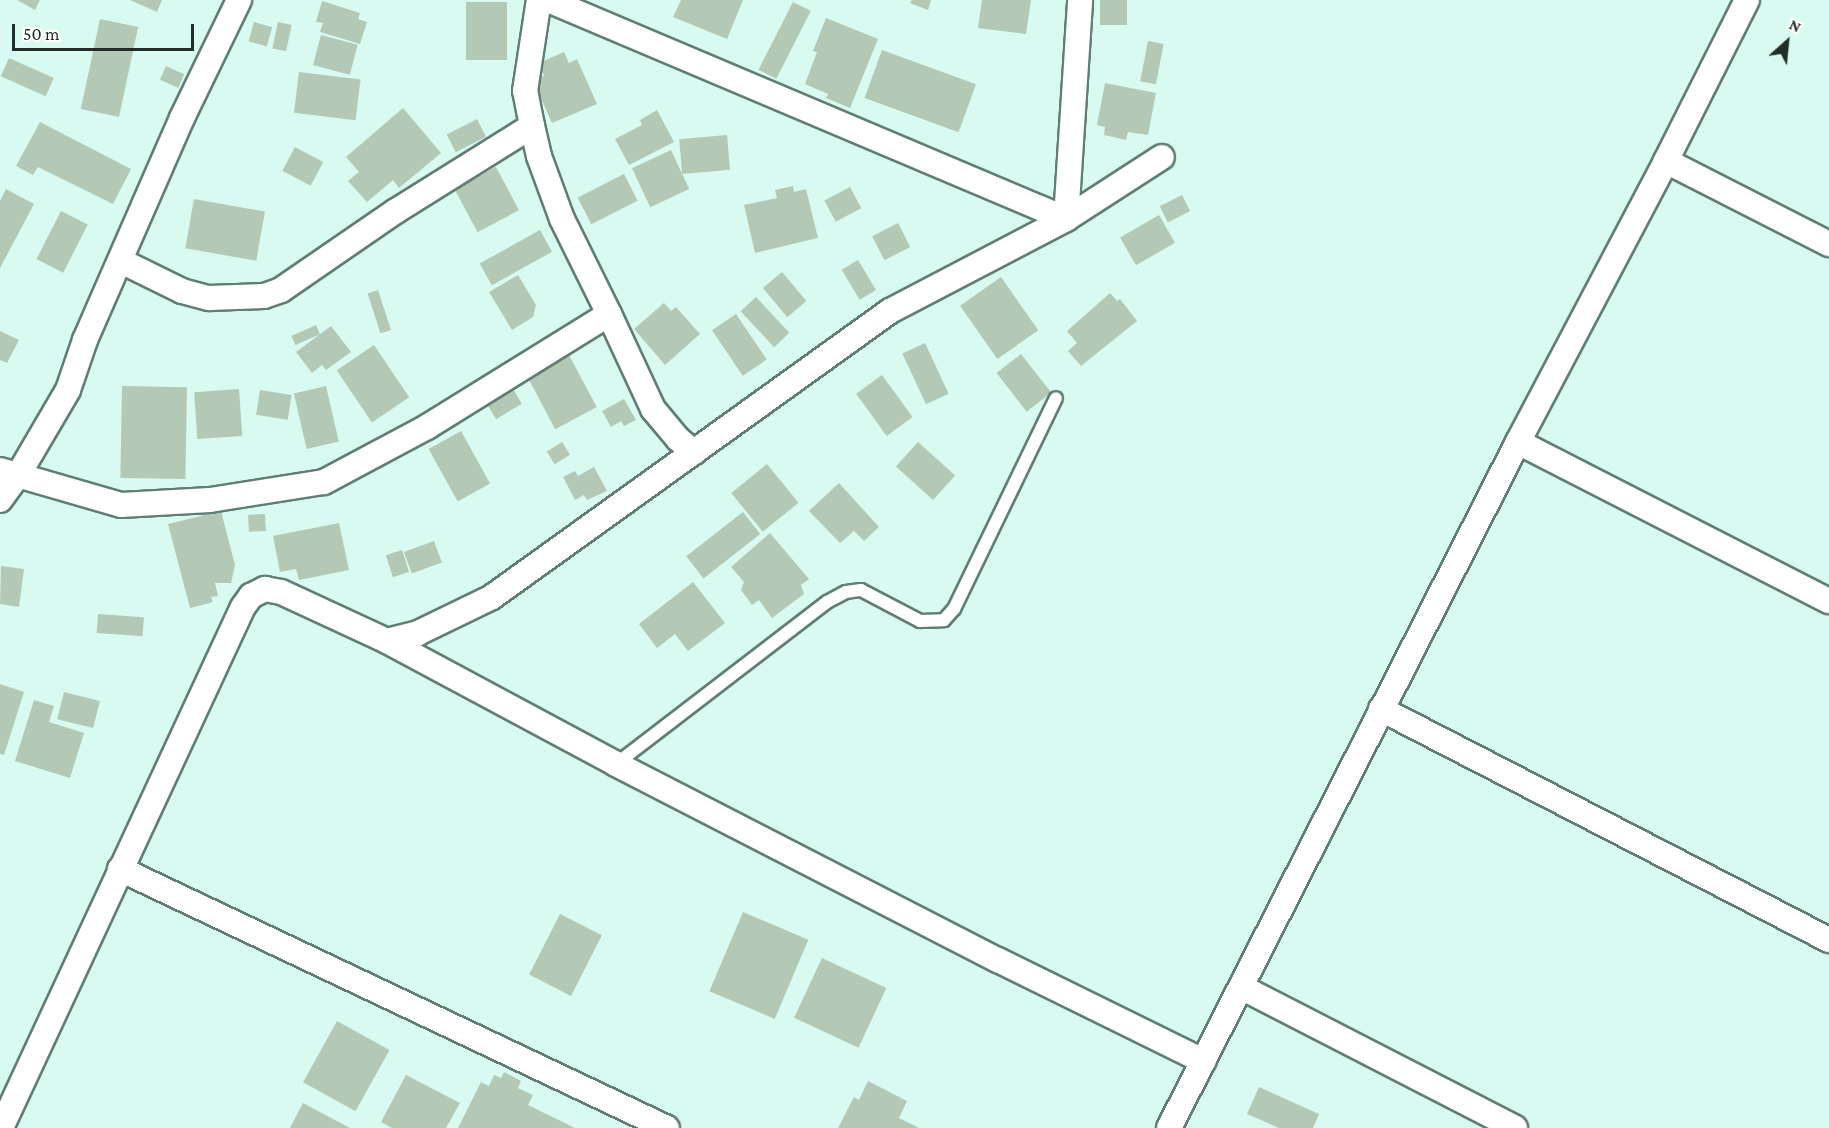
<!DOCTYPE html>
<style>
body{margin:0}
#map{position:relative;width:1829px;height:1128px;overflow:hidden;background:#d9faf0;font-family:"Crimson Pro",serif}
div>[style]{position:absolute}
[style*='--x']{left:calc(var(--x)*1px);top:calc(var(--y)*1px);width:calc(var(--w)*1px);rotate:calc(var(--a)*1deg)}
.building>*{inset:0;background:#b3c9b5;transform-origin:0 0}
.roads{filter:drop-shadow(2px 0 #607e75) drop-shadow(-2px 0 #607e75) drop-shadow(0 2px #607e75) drop-shadow(0 -2px #607e75)}
.service>*{height:12px;margin:-6px;padding:0 6px;transform-origin:6px;border-radius:6px;background:#fff}
.minor>*{height:24px;margin:-12px;padding:0 12px;transform-origin:12px;border-radius:12px;background:#fff}
span{translate:-50% -50%;white-space:nowrap;text-align:center;line-height:1.15;-webkit-text-stroke:4.5px #fff;paint-order:stroke}
.north{position:absolute;left:1757px;top:12px;width:60px;height:60px;-webkit-text-stroke:4px #fff;paint-order:stroke;rotate:27deg;font-size:16px;font-weight:700;line-height:24px;text-align:center;color:#212d29}
.north::after{content:'';display:block;margin:auto;width:21px;height:27px;background:#212d29;clip-path:polygon(50% 0,100% 100%,50% 72%,0 100%)}
.scale{position:absolute;left:12px;top:24px;width:182px;height:27px;box-sizing:border-box;border:3px solid #212d29;border-top:0;padding-left:8px;font-size:18px;line-height:21px;white-space:nowrap;color:#212d29;-webkit-text-stroke:4px #fff;paint-order:stroke}
</style>
<div id="map">
<div class="building">
<div style="clip-path:polygon(17px 0,40px 0,35px 10px)"></div>
<div style="clip-path:polygon(130px 0,162px 0,157px 12px)"></div>
<div style="clip-path:polygon(681px 0,743px 0,727px 39px,673px 17px)"></div>
<div style="clip-path:polygon(912px 0,931px 0,928px 10px,910px 3px)"></div>
<div style="clip-path:polygon(982px 0,1031px 0,1026px 34px,978px 28px)"></div>
<div style="left:1100px;top:0;width:27px;height:25px"></div>
<div style="clip-path:polygon(322px 1px,360px 13px,358px 19px,367px 22px,360px 44px,320px 32px,323px 23px,316px 22px)"></div>
<div style="left:466px;top:2px;width:41px;height:58px"></div>
<div style="left:793px;top:2px;width:20px;height:76px;rotate:27deg"></div>
<div style="clip-path:polygon(826px 18px,878px 39px,850px 108px,826px 98px,828px 94px,805px 84px,817px 52px,813px 51px)"></div>
<div style="left:100px;top:19px;width:39px;height:92px;rotate:12deg"></div>
<div style="left:254px;top:22px;width:19px;height:20px;rotate:16deg"></div>
<div style="left:278px;top:22px;width:14px;height:27px;rotate:12deg"></div>
<div style="left:321px;top:35px;width:38px;height:31px;rotate:15deg"></div>
<div style="left:1148px;top:41px;width:16px;height:41px;rotate:11deg"></div>
<div style="left:882px;top:50px;width:100px;height:51px;rotate:20deg"></div>
<div style="clip-path:polygon(564px 52px,569px 63px,577px 59px,597px 104px,552px 123px,533px 80px,544px 76px,539px 63px)"></div>
<div style="left:9px;top:58px;width:49px;height:20px;rotate:24deg"></div>
<div style="left:166px;top:66px;width:20px;height:15px;rotate:24deg"></div>
<div style="left:299px;top:72px;width:62px;height:41px;rotate:7deg"></div>
<div style="clip-path:polygon(1105px 83px,1156px 93px,1148px 135px,1128px 132px,1126px 140px,1104px 135px,1105px 127px,1097px 125px)"></div>
<div style="clip-path:polygon(403px 108px,441px 153px,399px 188px,393px 180px,367px 202px,348px 181px,359px 172px,346px 157px)"></div>
<div style="clip-path:polygon(657px 110px,674px 142px,629px 165px,615px 139px,642px 125px,640px 120px)"></div>
<div style="left:477px;top:119px;width:20px;height:34px;rotate:63deg"></div>
<div style="clip-path:polygon(40px 122px,131px 169px,113px 204px,38px 167px,33px 175px,16px 166px)"></div>
<div style="left:727px;top:135px;width:35px;height:48px;rotate:85deg"></div>
<div style="left:295px;top:147px;width:32px;height:27px;rotate:28deg"></div>
<div style="left:671px;top:150px;width:43px;height:43px;rotate:65deg"></div>
<div style="left:496px;top:167px;width:49px;height:47px;rotate:62deg"></div>
<div style="left:624px;top:174px;width:30px;height:52px;rotate:63deg"></div>
<div style="clip-path:polygon(793px 186px,794px 192px,806px 189px,818px 238px,755px 253px,744px 205px,777px 198px,775px 190px)"></div>
<div style="left:850px;top:187px;width:24px;height:29px;rotate:62deg"></div>
<div style="clip-path:polygon(6px 189px,34px 204px,0 268px,0 201px)"></div>
<div style="left:1182px;top:195px;width:18px;height:25px;rotate:63deg"></div>
<div style="left:194px;top:199px;width:72px;height:50px;rotate:10deg"></div>
<div style="left:61px;top:211px;width:30px;height:54px;rotate:27deg"></div>
<div style="left:1159px;top:215px;width:32px;height:45px;rotate:60deg"></div>
<div style="left:898px;top:223px;width:27px;height:29px;rotate:63deg"></div>
<div style="left:540px;top:230px;width:25px;height:69px;rotate:61deg"></div>
<div style="left:858px;top:260px;width:35px;height:19px;rotate:59deg"></div>
<div style="left:782px;top:272px;width:38px;height:25px;rotate:50deg"></div>
<div style="clip-path:polygon(518px 275px,536px 305px,533px 317px,512px 330px,489px 292px)"></div>
<div style="left:1001px;top:277px;width:65px;height:50px;rotate:55deg"></div>
<div style="left:378px;top:290px;width:42px;height:11px;rotate:72deg"></div>
<div style="clip-path:polygon(1110px 293px,1117px 301px,1120px 299px,1137px 321px,1081px 366px,1068px 351px,1077px 343px,1067px 331px)"></div>
<div style="left:756px;top:297px;width:49px;height:21px;rotate:47deg"></div>
<div style="clip-path:polygon(664px 303px,671px 311px,676px 307px,700px 334px,665px 365px,634px 329px)"></div>
<div style="left:736px;top:314px;width:55px;height:29px;rotate:56deg"></div>
<div style="left:316px;top:325px;width:10px;height:27px;rotate:66deg"></div>
<div style="clip-path:polygon(331px 326px,351px 352px,326px 370px,322px 365px,312px 373px,296px 352px)"></div>
<div style="clip-path:polygon(0 331px,19px 340px,7px 363px,0 360px)"></div>
<div style="left:925px;top:343px;width:56px;height:25px;rotate:65deg"></div>
<div style="left:374px;top:345px;width:63px;height:45px;rotate:56deg"></div>
<div style="left:1021px;top:354px;width:49px;height:31px;rotate:52deg"></div>
<div style="left:569px;top:355px;width:59px;height:47px;rotate:62deg"></div>
<div style="left:882px;top:375px;width:52px;height:32px;rotate:54deg"></div>
<div style="left:510px;top:384px;width:23px;height:30px;rotate:59deg"></div>
<div style="left:122px;top:386px;width:65px;height:92px;rotate:1deg"></div>
<div style="left:326px;top:386px;width:57px;height:33px;rotate:77deg"></div>
<div style="left:239px;top:389px;width:47px;height:45px;rotate:86deg"></div>
<div style="left:260px;top:390px;width:32px;height:25px;rotate:9deg"></div>
<div style="clip-path:polygon(624px 399px,636px 420px,624px 426px,621px 421px,611px 427px,602px 411px)"></div>
<div style="left:461px;top:431px;width:60px;height:37px;rotate:61deg"></div>
<div style="left:562px;top:442px;width:15px;height:18px;rotate:58deg"></div>
<div style="left:918px;top:442px;width:50px;height:33px;rotate:42deg"></div>
<div style="left:767px;top:464px;width:50px;height:46px;rotate:51deg"></div>
<div style="clip-path:polygon(594px 467px,607px 491px,587px 500px,584px 495px,575px 500px,563px 477px,575px 471px,578px 476px)"></div>
<div style="clip-path:polygon(839px 483px,879px 527px,864px 541px,854px 531px,840px 543px,809px 511px)"></div>
<div style="clip-path:polygon(221px 511px,235px 565px,231px 583px,215px 583px,218px 596px,211px 597px,213px 602px,190px 608px,168px 524px)"></div>
<div style="left:743px;top:512px;width:28px;height:72px;rotate:52deg"></div>
<div style="left:265px;top:514px;width:17px;height:17px;rotate:87deg"></div>
<div style="clip-path:polygon(339px 523px,349px 570px,299px 580px,296px 569px,280px 572px,273px 536px)"></div>
<div style="clip-path:polygon(770px 533px,809px 579px,801px 585px,804px 594px,772px 618px,759px 600px,752px 605px,741px 590px,744px 582px,731px 567px)"></div>
<div style="left:434px;top:541px;width:23px;height:32px;rotate:70deg"></div>
<div style="left:402px;top:550px;width:23px;height:17px;rotate:72deg"></div>
<div style="clip-path:polygon(1px 566px,24px 569px,19px 607px,0 604px)"></div>
<div style="clip-path:polygon(693px 582px,725px 623px,688px 651px,675px 634px,657px 648px,639px 624px)"></div>
<div style="left:98px;top:614px;width:46px;height:19px;rotate:4deg"></div>
<div style="clip-path:polygon(0 684px,24px 692px,4px 755px,0 754px)"></div>
<div style="left:64px;top:692px;width:37px;height:28px;rotate:14deg"></div>
<div style="clip-path:polygon(34px 700px,54px 706px,49px 722px,84px 733px,70px 778px,15px 761px)"></div>
<div style="left:743px;top:912px;width:71px;height:86px;rotate:23deg"></div>
<div style="left:560px;top:914px;width:47px;height:68px;rotate:27deg"></div>
<div style="left:822px;top:958px;width:71px;height:66px;rotate:25deg"></div>
<div style="left:337px;top:1021px;width:60px;height:70px;rotate:29deg"></div>
<div style="clip-path:polygon(504px 1072px,521px 1081px,518px 1088px,533px 1095px,528px 1105px,575px 1128px,458px 1128px,481px 1082px,489px 1086px,494px 1075px,501px 1078px)"></div>
<div style="clip-path:polygon(406px 1075px,460px 1103px,446px 1128px,392px 1128px,381px 1122px)"></div>
<div style="clip-path:polygon(868px 1081px,907px 1101px,899px 1118px,919px 1128px,838px 1128px,854px 1097px,859px 1100px)"></div>
<div style="clip-path:polygon(1259px 1087px,1319px 1114px,1313px 1128px,1279px 1128px,1247px 1114px)"></div>
<div style="clip-path:polygon(303px 1103px,350px 1128px,290px 1128px)"></div>
</div>
<div class="roads">
<div class="service">
<div style="--x:616;--y:764;--w:266;--a:-37.5"></div>
<div style="--x:827;--y:602;--w:21;--a:-28"></div>
<div style="--x:846;--y:592;--w:15;--a:-8"></div>
<div style="--x:861;--y:590;--w:67;--a:27.7"></div>
<div style="--x:920;--y:621;--w:24;--a:-2"></div>
<div style="--x:944;--y:620;--w:15;--a:-48"></div>
<div style="--x:954;--y:609;--w:234;--a:-64.2"></div>
</div>
<div class="minor">
<div style="--x:548;--y:0;--w:562;--a:22.92"></div>
<div style="--x:1066;--y:219;--w:219;--a:-86.3"></div>
<div style="--x:1666;--y:161;--w:183;--a:27"></div>
<div style="--x:121;--y:261;--w:68;--a:26.2"></div>
<div style="--x:182;--y:291;--w:28;--a:15"></div>
<div style="--x:209;--y:298;--w:55;--a:-2.1"></div>
<div style="--x:264;--y:296;--w:18;--a:-19"></div>
<div style="--x:281;--y:290;--w:140;--a:-34.5"></div>
<div style="--x:396;--y:211;--w:160;--a:-32"></div>
<div style="--x:609;--y:314;--w:105;--a:65.1"></div>
<div style="--x:653;--y:409;--w:39;--a:50"></div>
<div style="--x:678;--y:439;--w:21;--a:39"></div>
<div style="--x:1518;--y:442;--w:349;--a:27.1"></div>
<div style="--x:0;--y:470;--w:126;--a:16.1"></div>
<div style="--x:121;--y:505;--w:89;--a:-3.2"></div>
<div style="--x:210;--y:500;--w:115;--a:-9"></div>
<div style="--x:324;--y:482;--w:117;--a:-28.1"></div>
<div style="--x:427;--y:427;--w:214;--a:-31.8"></div>
<div style="--x:609;--y:314;--w:106;--a:-116.3"></div>
<div style="--x:562;--y:219;--w:67;--a:-110.1"></div>
<div style="--x:539;--y:156;--w:31;--a:-103"></div>
<div style="--x:532;--y:126;--w:36;--a:-101"></div>
<div style="--x:525;--y:91;--w:92;--a:-81.3"></div>
<div style="--x:0;--y:500;--w:29;--a:-54"></div>
<div style="--x:17;--y:477;--w:101;--a:-59.6"></div>
<div style="--x:68;--y:390;--w:53;--a:-71.2"></div>
<div style="--x:85;--y:340;--w:242;--a:-66.4"></div>
<div style="--x:182;--y:118;--w:131;--a:-64.2"></div>
<div style="--x:387;--y:641;--w:32;--a:-14"></div>
<div style="--x:418;--y:633;--w:82;--a:-25.9"></div>
<div style="--x:492;--y:597;--w:490;--a:-35.7"></div>
<div style="--x:890;--y:311;--w:199;--a:-27.6"></div>
<div style="--x:1066;--y:219;--w:114;--a:-32.9"></div>
<div style="--x:1381;--y:709;--w:504;--a:27.28"></div>
<div style="--x:120;--y:869;--w:605;--a:25.34"></div>
<div style="--x:1241;--y:987;--w:308;--a:27.2"></div>
<div style="--x:1;--y:1128;--w:574;--a:-65.09"></div>
<div style="--x:243;--y:607;--w:14;--a:-54"></div>
<div style="--x:251;--y:596;--w:16;--a:-27"></div>
<div style="--x:265;--y:589;--w:16;--a:11"></div>
<div style="--x:281;--y:592;--w:117;--a:24.8"></div>
<div style="--x:387;--y:641;--w:260;--a:28.2"></div>
<div style="--x:616;--y:764;--w:429;--a:27.2"></div>
<div style="--x:998;--y:960;--w:229;--a:26.2"></div>
<div style="--x:1169;--y:1128;--w:770;--a:-63.04"></div>
<div style="--x:1518;--y:442;--w:318;--a:-62.2"></div>
<div style="--x:1666;--y:161;--w:180;--a:-63.3"></div>
</div>
</div>
<div class="north">N</div>
<div class="scale">50 m</div>
</div>
